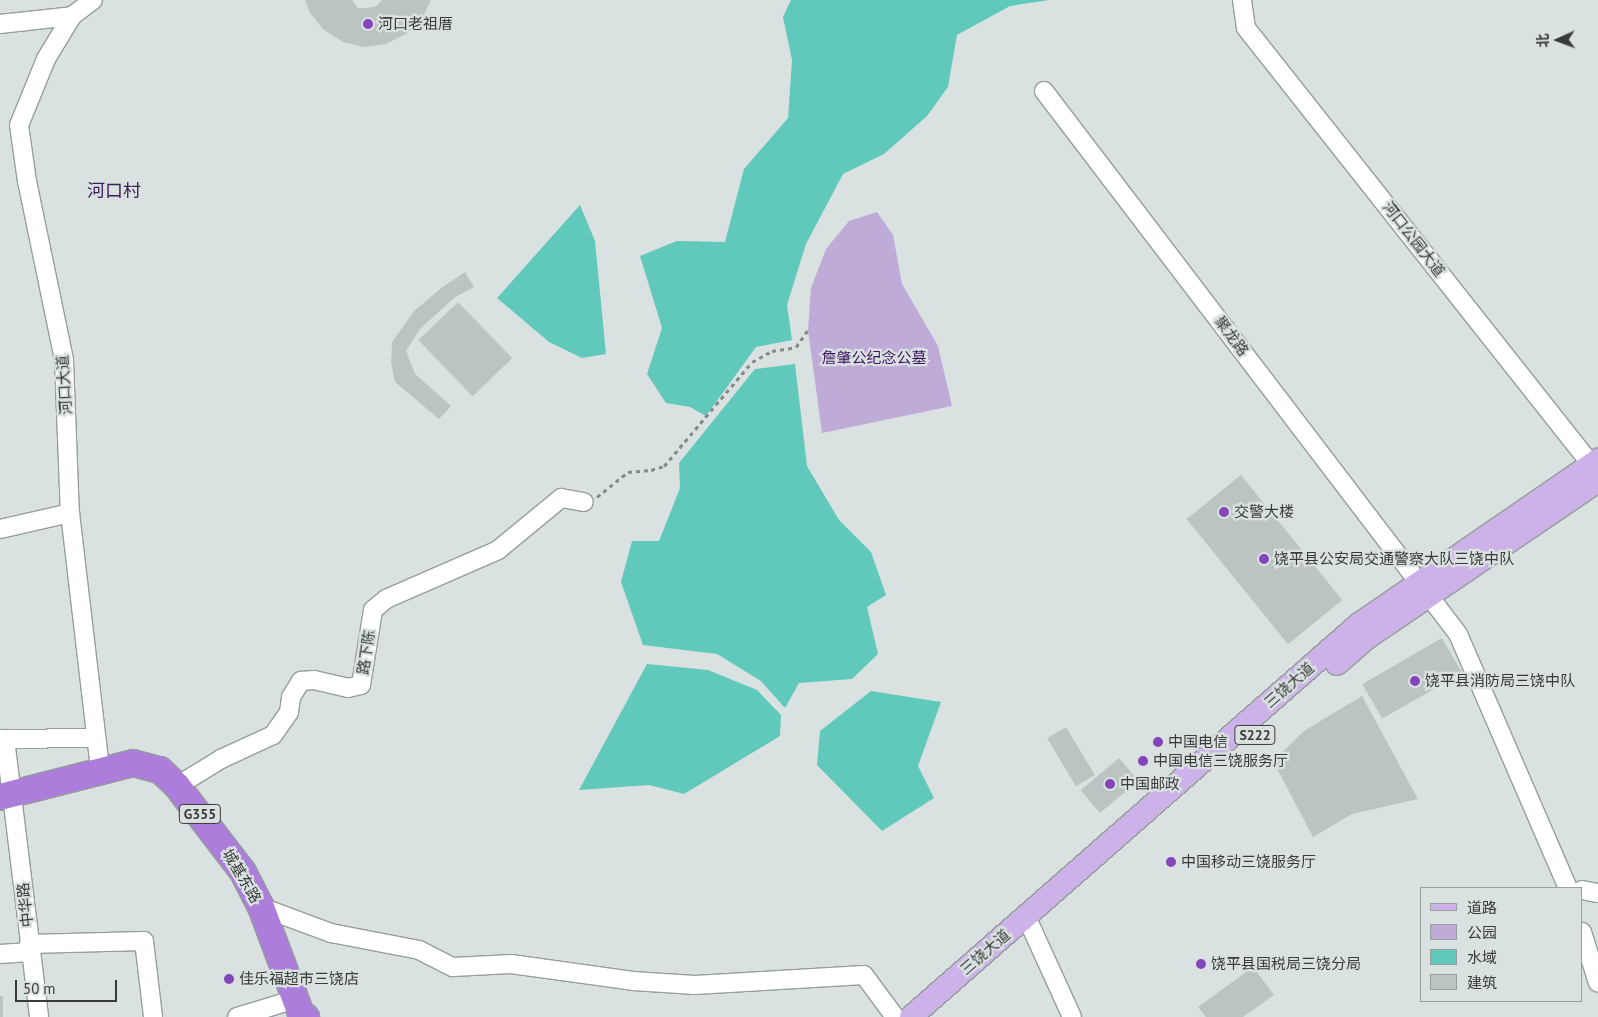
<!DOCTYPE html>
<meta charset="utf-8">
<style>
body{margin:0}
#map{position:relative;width:1598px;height:1017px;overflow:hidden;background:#d9e2e0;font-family:"PT Sans","Noto Sans SC",sans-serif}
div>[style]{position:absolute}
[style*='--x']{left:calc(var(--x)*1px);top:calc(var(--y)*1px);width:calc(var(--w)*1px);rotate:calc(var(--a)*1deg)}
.green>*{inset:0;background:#bfabd7}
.water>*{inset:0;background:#60c9bb}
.building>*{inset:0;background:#bcc4c3;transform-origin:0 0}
.path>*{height:2.5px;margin-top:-1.25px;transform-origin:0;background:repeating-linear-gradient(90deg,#848a89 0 4px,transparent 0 8px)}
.roads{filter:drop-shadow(1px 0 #969e9c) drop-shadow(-1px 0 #969e9c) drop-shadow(0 1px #969e9c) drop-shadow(0 -1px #969e9c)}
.minor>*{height:18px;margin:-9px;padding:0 9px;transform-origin:9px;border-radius:9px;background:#fff}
.major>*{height:22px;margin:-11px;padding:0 11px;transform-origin:11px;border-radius:11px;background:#cdb1e9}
.highway>*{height:26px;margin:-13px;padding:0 13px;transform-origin:13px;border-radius:13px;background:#ac7dda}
.dots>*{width:14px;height:14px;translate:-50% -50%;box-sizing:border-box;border:2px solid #d9e2e0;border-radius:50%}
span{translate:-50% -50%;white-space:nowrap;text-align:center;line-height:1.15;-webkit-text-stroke:4.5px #d9e2e0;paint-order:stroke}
.shield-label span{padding:1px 4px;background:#d9e2e0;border:1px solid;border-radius:4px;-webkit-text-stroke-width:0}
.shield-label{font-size:14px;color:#383b3a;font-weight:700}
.poi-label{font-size:15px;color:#383b3a}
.left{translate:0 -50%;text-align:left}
.street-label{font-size:15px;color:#383b3a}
.park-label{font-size:15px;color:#3e125f}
.quarter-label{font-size:18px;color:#3e2058}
.legend{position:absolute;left:1420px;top:887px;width:162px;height:115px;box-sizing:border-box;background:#d9e2e0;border:1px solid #999f9e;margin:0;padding:6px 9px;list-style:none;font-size:15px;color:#383b3a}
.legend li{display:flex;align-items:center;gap:10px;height:25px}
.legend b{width:25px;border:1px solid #999f9e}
.north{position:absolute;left:1533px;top:15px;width:50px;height:50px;-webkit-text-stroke:4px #d9e2e0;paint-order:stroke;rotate:268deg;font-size:14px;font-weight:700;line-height:20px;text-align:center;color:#383b3a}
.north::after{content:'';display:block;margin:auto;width:18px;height:22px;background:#383b3a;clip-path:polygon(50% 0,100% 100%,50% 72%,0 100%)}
.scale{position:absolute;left:15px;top:980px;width:102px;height:22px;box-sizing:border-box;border:2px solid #383b3a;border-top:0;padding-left:6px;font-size:15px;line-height:18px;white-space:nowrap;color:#383b3a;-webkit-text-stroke:4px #d9e2e0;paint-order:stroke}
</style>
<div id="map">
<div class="green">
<div style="clip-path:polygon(877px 212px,893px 235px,902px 284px,938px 346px,952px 406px,822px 433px,808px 330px,811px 288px,826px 249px,849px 221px)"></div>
</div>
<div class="water">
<div style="clip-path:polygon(791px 0,1049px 0,1010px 6px,957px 35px,948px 87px,927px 116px,884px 154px,843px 174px,806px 244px,787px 305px,792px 340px,756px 347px,706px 416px,690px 407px,666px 403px,647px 374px,662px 328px,640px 256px,677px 241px,725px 242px,744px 169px,788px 118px,792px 60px,783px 17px)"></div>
<div style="clip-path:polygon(580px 205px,595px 241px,606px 354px,582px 358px,549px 342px,497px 298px)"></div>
<div style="clip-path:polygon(795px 364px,807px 466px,839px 520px,871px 552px,886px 595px,867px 607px,878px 654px,852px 679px,799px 683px,785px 708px,761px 681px,717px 654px,643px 645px,621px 582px,632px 541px,659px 541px,680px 488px,679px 463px,755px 369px)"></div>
<div style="clip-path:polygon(647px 664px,708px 670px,757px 690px,781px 715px,780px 736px,684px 794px,649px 785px,579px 790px)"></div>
<div style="clip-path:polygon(871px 691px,941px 702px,918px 766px,934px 798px,882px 831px,817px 765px,820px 731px)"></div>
</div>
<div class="building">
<div style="clip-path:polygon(305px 0,352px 0,358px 8px,367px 8px,376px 6px,382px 0,431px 0,422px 19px,406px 34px,386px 44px,364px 47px,343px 42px,324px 30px,310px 13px)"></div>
<div style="clip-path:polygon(465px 272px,474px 287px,455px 297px,420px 329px,406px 351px,415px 374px,451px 406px,439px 419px,395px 382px,391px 363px,392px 342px,415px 310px,444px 286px)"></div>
<div style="left:458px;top:302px;width:78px;height:55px;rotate:46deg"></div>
<div style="left:1241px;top:475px;width:161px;height:70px;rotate:51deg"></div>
<div style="left:1442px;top:638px;width:40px;height:92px;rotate:60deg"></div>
<div style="clip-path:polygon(1362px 696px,1418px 799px,1352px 814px,1313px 837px,1273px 761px,1304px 731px)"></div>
<div style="left:1066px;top:727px;width:56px;height:22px;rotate:59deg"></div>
<div style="left:1119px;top:758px;width:30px;height:50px;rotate:50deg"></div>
<div style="clip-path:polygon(1253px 967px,1274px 995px,1243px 1017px,1206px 1017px,1198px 1007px)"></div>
<div style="left:0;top:996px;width:3px;height:21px"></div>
</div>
<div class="path">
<div style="--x:597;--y:497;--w:40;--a:-39"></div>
<div style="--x:628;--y:472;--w:23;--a:-5"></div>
<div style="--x:651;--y:470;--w:14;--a:-17"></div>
<div style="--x:664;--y:466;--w:136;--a:-49.8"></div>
<div style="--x:752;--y:362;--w:23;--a:-29"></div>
<div style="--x:772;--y:351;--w:24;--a:-9"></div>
<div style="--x:796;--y:347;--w:21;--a:-55"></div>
</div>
<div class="roads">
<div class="minor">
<div style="--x:1242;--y:0;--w:28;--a:82"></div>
<div style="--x:1246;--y:28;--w:567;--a:51.66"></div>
<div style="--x:72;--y:16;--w:50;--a:121.2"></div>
<div style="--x:46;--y:59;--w:71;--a:112.2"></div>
<div style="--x:19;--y:125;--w:57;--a:81.9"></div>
<div style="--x:27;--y:181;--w:183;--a:78.3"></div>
<div style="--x:64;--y:360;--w:153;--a:87.8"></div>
<div style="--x:70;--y:513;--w:259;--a:83.3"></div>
<div style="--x:0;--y:24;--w:72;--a:-6.3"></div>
<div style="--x:72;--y:16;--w:26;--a:-37"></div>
<div style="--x:1044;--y:91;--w:683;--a:52.68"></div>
<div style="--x:1458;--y:634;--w:277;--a:66.6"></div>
<div style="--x:0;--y:529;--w:72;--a:-12.9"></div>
<div style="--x:0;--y:739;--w:95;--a:-0.6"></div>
<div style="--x:5;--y:739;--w:280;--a:83"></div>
<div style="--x:177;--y:786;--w:52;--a:-31.5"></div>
<div style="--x:221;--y:759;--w:57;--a:-24.8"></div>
<div style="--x:273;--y:735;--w:28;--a:-55"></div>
<div style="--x:289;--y:712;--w:15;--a:-82"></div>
<div style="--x:291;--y:697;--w:19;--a:-58"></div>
<div style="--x:301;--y:681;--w:13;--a:-4"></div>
<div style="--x:314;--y:680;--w:35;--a:13"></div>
<div style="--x:348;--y:688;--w:13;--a:-13"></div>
<div style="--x:361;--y:685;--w:76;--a:-80.9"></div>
<div style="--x:373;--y:610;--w:17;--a:-40"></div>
<div style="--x:386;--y:599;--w:122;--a:-23.6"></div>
<div style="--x:498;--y:550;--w:82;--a:-39.5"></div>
<div style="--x:561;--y:498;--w:23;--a:10"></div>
<div style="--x:1582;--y:890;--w:16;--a:11"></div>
<div style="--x:261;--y:907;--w:75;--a:20.4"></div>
<div style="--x:331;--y:933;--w:90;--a:10.9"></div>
<div style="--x:419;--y:950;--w:38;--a:27"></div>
<div style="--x:453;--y:967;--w:58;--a:-3"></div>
<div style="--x:511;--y:964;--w:123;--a:7.9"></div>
<div style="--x:633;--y:981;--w:62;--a:3.7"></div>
<div style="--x:695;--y:985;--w:169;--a:-3.4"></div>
<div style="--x:864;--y:975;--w:52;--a:53.6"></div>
<div style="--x:1026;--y:916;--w:111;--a:65.5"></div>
<div style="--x:1582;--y:932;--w:53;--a:72.6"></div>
<div style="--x:29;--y:944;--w:115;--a:-1.5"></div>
<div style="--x:144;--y:941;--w:77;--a:83.2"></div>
<div style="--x:0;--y:954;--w:30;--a:-4"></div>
<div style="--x:237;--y:1017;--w:62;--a:-17"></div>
</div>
<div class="major">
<div style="--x:1337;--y:664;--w:40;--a:-41"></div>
<div style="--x:1367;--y:638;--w:279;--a:-34.2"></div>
<div style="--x:911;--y:1017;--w:596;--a:-41.26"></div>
<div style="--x:1359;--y:624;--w:290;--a:-34.5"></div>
</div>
<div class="highway">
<div style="--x:0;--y:797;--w:137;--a:-14.3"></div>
<div style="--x:133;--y:763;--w:28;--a:15"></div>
<div style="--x:160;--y:770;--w:23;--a:43"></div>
<div style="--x:177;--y:786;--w:108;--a:52.5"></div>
<div style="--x:243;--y:872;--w:39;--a:63"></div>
<div style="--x:261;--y:907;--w:114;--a:69.5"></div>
<div style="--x:301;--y:1014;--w:6;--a:31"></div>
</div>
</div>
<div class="dots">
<div style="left:368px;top:24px;background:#8445ba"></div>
<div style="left:1224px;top:512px;background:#8445ba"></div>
<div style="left:1264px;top:559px;background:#8445ba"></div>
<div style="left:1415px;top:681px;background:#8445ba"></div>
<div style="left:1158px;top:742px;background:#8445ba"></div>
<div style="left:1143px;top:761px;background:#8445ba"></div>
<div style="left:1110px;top:784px;background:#8445ba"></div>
<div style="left:1171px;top:862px;background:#8445ba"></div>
<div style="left:1201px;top:964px;background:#8445ba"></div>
<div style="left:229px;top:979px;background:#8445ba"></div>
</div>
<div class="shield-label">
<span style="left:1255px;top:735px">S222</span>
<span style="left:200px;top:814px">G355</span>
</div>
<div class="poi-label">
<span class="left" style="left:378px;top:24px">河口老祖厝</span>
<span class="left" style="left:1234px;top:512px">交警大楼</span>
<span class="left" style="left:1274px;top:559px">饶平县公安局交通警察大队三饶中队</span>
<span class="left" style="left:1425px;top:681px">饶平县消防局三饶中队</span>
<span class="left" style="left:1168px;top:742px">中国电信</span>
<span class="left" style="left:1153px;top:761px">中国电信三饶服务厅</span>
<span class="left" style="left:1120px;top:784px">中国邮政</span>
<span class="left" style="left:1181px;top:862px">中国移动三饶服务厅</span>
<span class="left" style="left:1211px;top:964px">饶平县国税局三饶分局</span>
<span class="left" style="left:239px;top:979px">佳乐福超市三饶店</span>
</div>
<div class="street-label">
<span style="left:1414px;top:239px;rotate:52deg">河口公园大道</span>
<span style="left:1232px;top:336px;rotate:53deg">聚龙路</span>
<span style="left:64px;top:385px;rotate:-94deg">河口大道</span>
<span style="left:366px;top:652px;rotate:-81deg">路下陈</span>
<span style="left:1289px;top:685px;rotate:-41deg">三饶大道</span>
<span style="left:242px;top:876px;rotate:59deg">城基东路</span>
<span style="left:25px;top:905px;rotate:-96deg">中华路</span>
<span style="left:985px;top:952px;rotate:-41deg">三饶大道</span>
</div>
<div class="park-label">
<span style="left:874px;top:358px">詹肇公纪念公墓</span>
</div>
<div class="quarter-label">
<span style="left:114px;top:191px">河口村</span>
</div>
<ul class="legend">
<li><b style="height:6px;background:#cdb1e9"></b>道路</li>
<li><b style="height:14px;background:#bfabd7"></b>公园</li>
<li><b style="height:14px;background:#60c9bb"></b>水域</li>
<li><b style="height:14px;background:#bcc4c3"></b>建筑</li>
</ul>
<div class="north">北</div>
<div class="scale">50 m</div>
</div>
